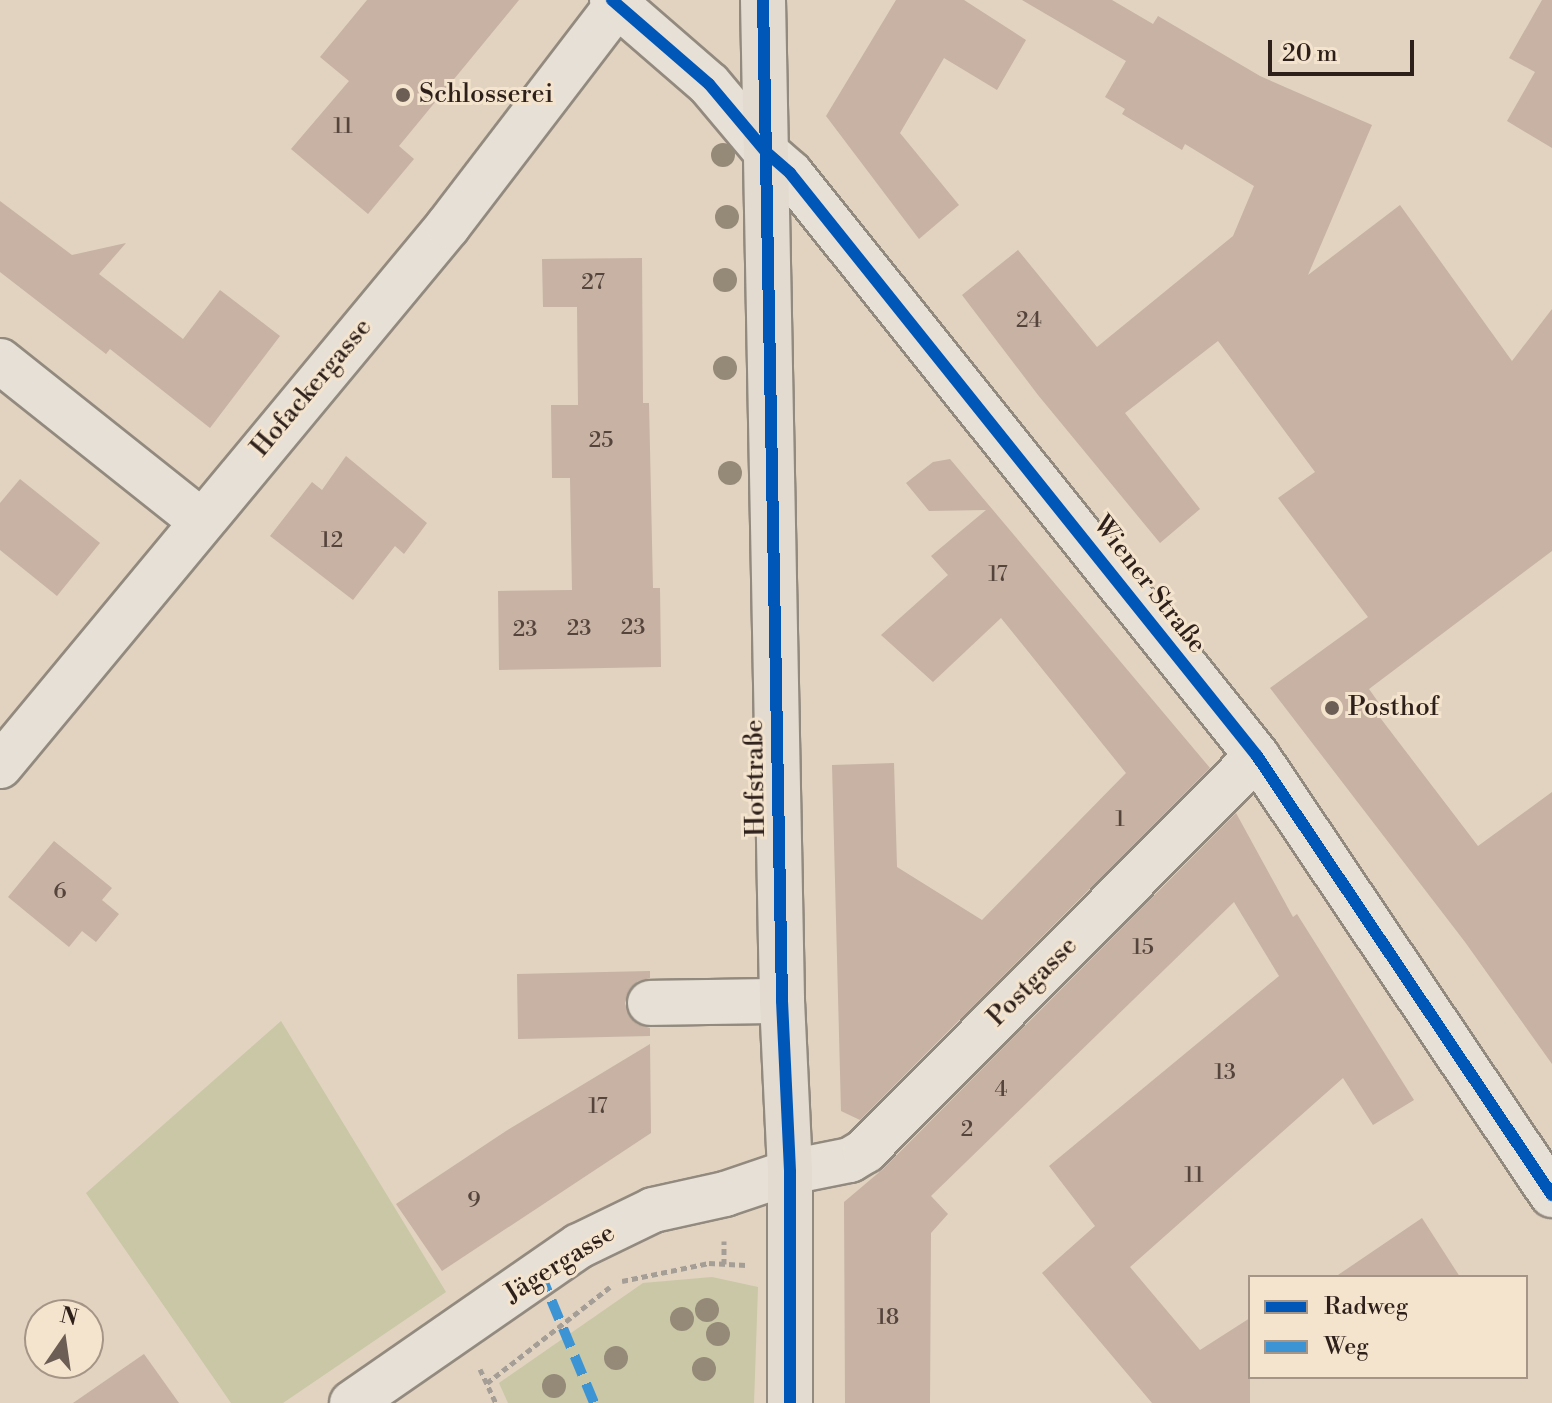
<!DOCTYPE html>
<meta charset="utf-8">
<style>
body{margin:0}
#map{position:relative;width:1552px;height:1403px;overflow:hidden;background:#e1d3c0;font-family:"Libre Bodoni",serif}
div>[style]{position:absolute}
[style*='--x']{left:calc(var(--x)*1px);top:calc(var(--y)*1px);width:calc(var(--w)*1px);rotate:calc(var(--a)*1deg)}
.green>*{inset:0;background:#c9c7a5}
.building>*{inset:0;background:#c7b2a3}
.path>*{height:5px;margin-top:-2.5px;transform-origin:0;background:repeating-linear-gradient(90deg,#a59e97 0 6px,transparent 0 10px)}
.roads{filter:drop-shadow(2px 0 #938a7f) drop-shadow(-2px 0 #938a7f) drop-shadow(0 2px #938a7f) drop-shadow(0 -2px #938a7f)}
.minor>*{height:44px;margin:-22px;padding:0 22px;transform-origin:22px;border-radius:22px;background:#e7e0d6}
.major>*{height:44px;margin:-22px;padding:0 22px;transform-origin:22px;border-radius:22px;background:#e3dbcf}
.quiet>*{height:10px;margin-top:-5px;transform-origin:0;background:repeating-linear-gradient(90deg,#3c94d4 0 20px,transparent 0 30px)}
.cycleway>*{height:12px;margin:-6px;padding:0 6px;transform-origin:6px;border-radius:6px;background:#0057b8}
.trees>*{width:24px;height:24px;margin:-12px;border-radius:50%;background:#958a78}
.dots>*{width:22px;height:22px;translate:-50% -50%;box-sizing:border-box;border:4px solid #f4e4ce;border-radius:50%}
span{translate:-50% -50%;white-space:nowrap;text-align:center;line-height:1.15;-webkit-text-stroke:6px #f4e4ce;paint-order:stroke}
.number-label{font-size:22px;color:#54443c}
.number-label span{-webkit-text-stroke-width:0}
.poi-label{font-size:26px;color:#2d1f1a}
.left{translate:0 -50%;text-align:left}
.street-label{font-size:26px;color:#2d1f1a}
.legend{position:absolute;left:1248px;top:1275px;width:280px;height:104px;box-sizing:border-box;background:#f4e4ce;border:2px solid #a49586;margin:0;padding:10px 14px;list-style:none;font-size:24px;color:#2d1f1a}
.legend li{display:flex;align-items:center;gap:16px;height:40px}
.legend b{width:40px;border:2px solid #a49586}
.north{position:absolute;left:24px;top:1299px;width:80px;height:80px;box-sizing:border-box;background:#f4e4ce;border:2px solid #a49586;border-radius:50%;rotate:13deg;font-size:22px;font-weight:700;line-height:32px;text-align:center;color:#2d1f1a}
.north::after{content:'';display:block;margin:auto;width:28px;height:36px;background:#6c5e54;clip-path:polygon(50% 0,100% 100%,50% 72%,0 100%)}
.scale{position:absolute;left:1268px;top:40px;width:146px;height:36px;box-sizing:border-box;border:4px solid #2d1f1a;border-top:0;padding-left:10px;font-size:24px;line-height:28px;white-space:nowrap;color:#2d1f1a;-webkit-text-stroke:6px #f4e4ce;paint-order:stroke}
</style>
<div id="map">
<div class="green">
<div style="clip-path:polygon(281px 1021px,446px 1292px,283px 1403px,231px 1403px,86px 1193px)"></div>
<div style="clip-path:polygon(712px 1277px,758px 1287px,754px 1403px,508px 1403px,499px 1383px,643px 1283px)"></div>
</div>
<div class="building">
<div style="clip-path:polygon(367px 0,519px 0,399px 146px,414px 159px,368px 214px,291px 149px,349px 81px,320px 57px)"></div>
<div style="clip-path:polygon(896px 0,964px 0,1026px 40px,997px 90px,944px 58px,900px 133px,959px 205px,919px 239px,826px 116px)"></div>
<div style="clip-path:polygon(1022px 0,1112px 0,1153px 24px,1158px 16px,1260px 76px,1372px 125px,1308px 275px,1400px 205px,1512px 361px,1552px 309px,1552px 551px,1369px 689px,1381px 706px,1375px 711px,1478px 846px,1552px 792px,1552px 1064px,1465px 942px,1270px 688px,1368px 617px,1278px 498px,1315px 472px,1218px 341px,1125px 413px,1200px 509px,1160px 543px,1038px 395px,962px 295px,1018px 250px,1097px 347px,1233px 236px,1254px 186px,1185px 144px,1182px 150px,1122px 114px,1125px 109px,1105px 97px,1126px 61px)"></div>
<div style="clip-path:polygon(1542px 0,1552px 0,1552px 148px,1507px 121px,1535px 72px,1509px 58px)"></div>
<div style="clip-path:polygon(0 201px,72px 255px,126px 243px,99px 274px,183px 339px,220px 290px,280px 336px,210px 428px,110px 349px,106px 354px,0 272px)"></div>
<div style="clip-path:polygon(642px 258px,643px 403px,649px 403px,653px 588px,660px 588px,661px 667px,499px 670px,498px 591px,572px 590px,570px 478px,552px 478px,551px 405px,578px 405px,577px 307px,543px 307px,542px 259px)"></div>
<div style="clip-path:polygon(346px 456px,427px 523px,404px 554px,395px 546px,353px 600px,270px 536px,312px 482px,322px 490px)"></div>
<div style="clip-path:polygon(950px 459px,1210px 768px,860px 1120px,841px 1111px,832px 765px,894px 763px,897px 867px,982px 920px,1126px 773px,1001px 618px,933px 682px,881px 635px,948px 575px,931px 556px,986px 510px,929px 511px,906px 483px,933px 462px)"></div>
<div style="clip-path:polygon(20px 479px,100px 543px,57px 596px,0 550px,0 503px)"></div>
<div style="clip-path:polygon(1236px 813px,1293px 917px,1297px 914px,1414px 1100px,1373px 1125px,1343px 1078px,1130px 1267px,1200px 1350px,1250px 1318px,1250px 1403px,1152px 1403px,1042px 1273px,1095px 1226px,1049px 1166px,1279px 976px,1234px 902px,931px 1196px,948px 1214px,931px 1233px,930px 1403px,845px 1403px,844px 1202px,883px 1169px)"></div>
<div style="clip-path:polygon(54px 841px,112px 888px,102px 900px,119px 914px,96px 942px,82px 931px,69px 947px,8px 897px)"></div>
<div style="clip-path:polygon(650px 971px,650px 978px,638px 981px,629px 990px,625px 1003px,629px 1016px,637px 1024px,650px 1028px,650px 1036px,518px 1039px,517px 974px)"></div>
<div style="clip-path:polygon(650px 1044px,651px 1133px,442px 1271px,396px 1204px,506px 1131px)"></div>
<div style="clip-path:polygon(1422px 1218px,1460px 1277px,1335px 1277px)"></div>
<div style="clip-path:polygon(144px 1354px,179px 1403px,73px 1403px)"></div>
</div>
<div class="path">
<div style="--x:724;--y:1264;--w:23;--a:-90"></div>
<div style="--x:622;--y:1281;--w:89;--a:-11.7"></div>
<div style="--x:709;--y:1263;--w:37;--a:3"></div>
<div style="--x:480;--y:1369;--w:38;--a:65"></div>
<div style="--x:487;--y:1383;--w:156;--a:-38"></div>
</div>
<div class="roads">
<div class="minor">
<div style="--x:612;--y:0;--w:128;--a:40.9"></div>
<div style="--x:709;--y:84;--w:89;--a:50"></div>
<div style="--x:766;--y:152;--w:32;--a:41"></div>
<div style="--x:790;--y:173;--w:747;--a:51.3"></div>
<div style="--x:1257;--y:756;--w:529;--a:56.1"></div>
<div style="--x:0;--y:361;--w:257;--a:38.5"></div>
<div style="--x:0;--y:766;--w:702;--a:-50.32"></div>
<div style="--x:448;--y:226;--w:278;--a:-52.6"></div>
<div style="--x:650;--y:1003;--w:132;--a:-0.9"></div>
<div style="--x:352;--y:1403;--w:276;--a:-34.7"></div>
<div style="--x:579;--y:1246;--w:82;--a:-25.9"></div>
<div style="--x:653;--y:1210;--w:74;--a:-12.5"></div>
<div style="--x:725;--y:1194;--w:69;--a:-18.7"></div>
<div style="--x:790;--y:1172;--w:61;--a:-11.3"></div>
<div style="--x:850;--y:1160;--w:17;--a:-31"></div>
<div style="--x:865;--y:1151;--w:556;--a:-45.22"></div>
</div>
<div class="major">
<div style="--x:763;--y:0;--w:1001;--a:88.91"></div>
<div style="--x:782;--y:1001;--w:171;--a:87.3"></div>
<div style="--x:790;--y:1172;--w:231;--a:90"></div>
</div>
</div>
<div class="quiet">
<div style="--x:540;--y:1273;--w:141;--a:67.4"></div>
</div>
<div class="cycleway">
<div style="--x:612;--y:0;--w:128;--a:40.9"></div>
<div style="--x:709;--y:84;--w:89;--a:50"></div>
<div style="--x:766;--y:152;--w:32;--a:41"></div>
<div style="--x:790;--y:173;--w:747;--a:51.3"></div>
<div style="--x:1257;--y:756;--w:529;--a:56.1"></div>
<div style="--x:763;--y:0;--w:1001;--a:88.91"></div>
<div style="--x:782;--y:1001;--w:171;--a:87.3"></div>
<div style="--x:790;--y:1172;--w:231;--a:90"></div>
</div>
<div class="trees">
<div style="left:723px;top:155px"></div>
<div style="left:727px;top:217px"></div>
<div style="left:725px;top:280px"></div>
<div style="left:725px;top:368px"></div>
<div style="left:730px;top:473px"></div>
<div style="left:707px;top:1310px"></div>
<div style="left:682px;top:1319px"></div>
<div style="left:718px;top:1334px"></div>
<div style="left:616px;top:1358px"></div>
<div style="left:704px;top:1369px"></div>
<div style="left:554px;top:1386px"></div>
</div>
<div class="dots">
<div style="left:403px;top:95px;background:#6c5e54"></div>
<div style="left:1332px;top:708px;background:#6c5e54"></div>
</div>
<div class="number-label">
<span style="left:343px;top:127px">11</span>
<span style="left:593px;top:283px">27</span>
<span style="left:1029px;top:321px">24</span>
<span style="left:601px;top:441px">25</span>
<span style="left:332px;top:541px">12</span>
<span style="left:998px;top:575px">17</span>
<span style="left:633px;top:628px">23</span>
<span style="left:579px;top:629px">23</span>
<span style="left:525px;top:630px">23</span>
<span style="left:1120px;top:820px">1</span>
<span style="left:60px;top:892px">6</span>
<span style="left:1143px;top:948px">15</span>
<span style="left:1225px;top:1073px">13</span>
<span style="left:1001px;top:1090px">4</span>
<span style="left:598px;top:1107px">17</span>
<span style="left:967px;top:1130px">2</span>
<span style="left:1194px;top:1176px">11</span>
<span style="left:474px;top:1201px">9</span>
<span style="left:888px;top:1318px">18</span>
</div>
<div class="poi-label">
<span class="left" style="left:419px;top:95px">Schlosserei</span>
<span class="left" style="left:1348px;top:708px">Posthof</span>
</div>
<div class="street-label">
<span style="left:312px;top:388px;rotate:-50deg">Hofackergasse</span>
<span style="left:1149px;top:585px;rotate:52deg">Wiener Straße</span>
<span style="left:756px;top:778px;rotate:-91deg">Hofstraße</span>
<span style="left:1033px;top:982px;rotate:-45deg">Postgasse</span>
<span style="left:560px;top:1264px;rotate:-32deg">Jägergasse</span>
</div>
<ul class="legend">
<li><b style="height:10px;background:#0057b8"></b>Radweg</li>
<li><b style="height:10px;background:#3c94d4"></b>Weg</li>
</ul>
<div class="north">N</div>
<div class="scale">20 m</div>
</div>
